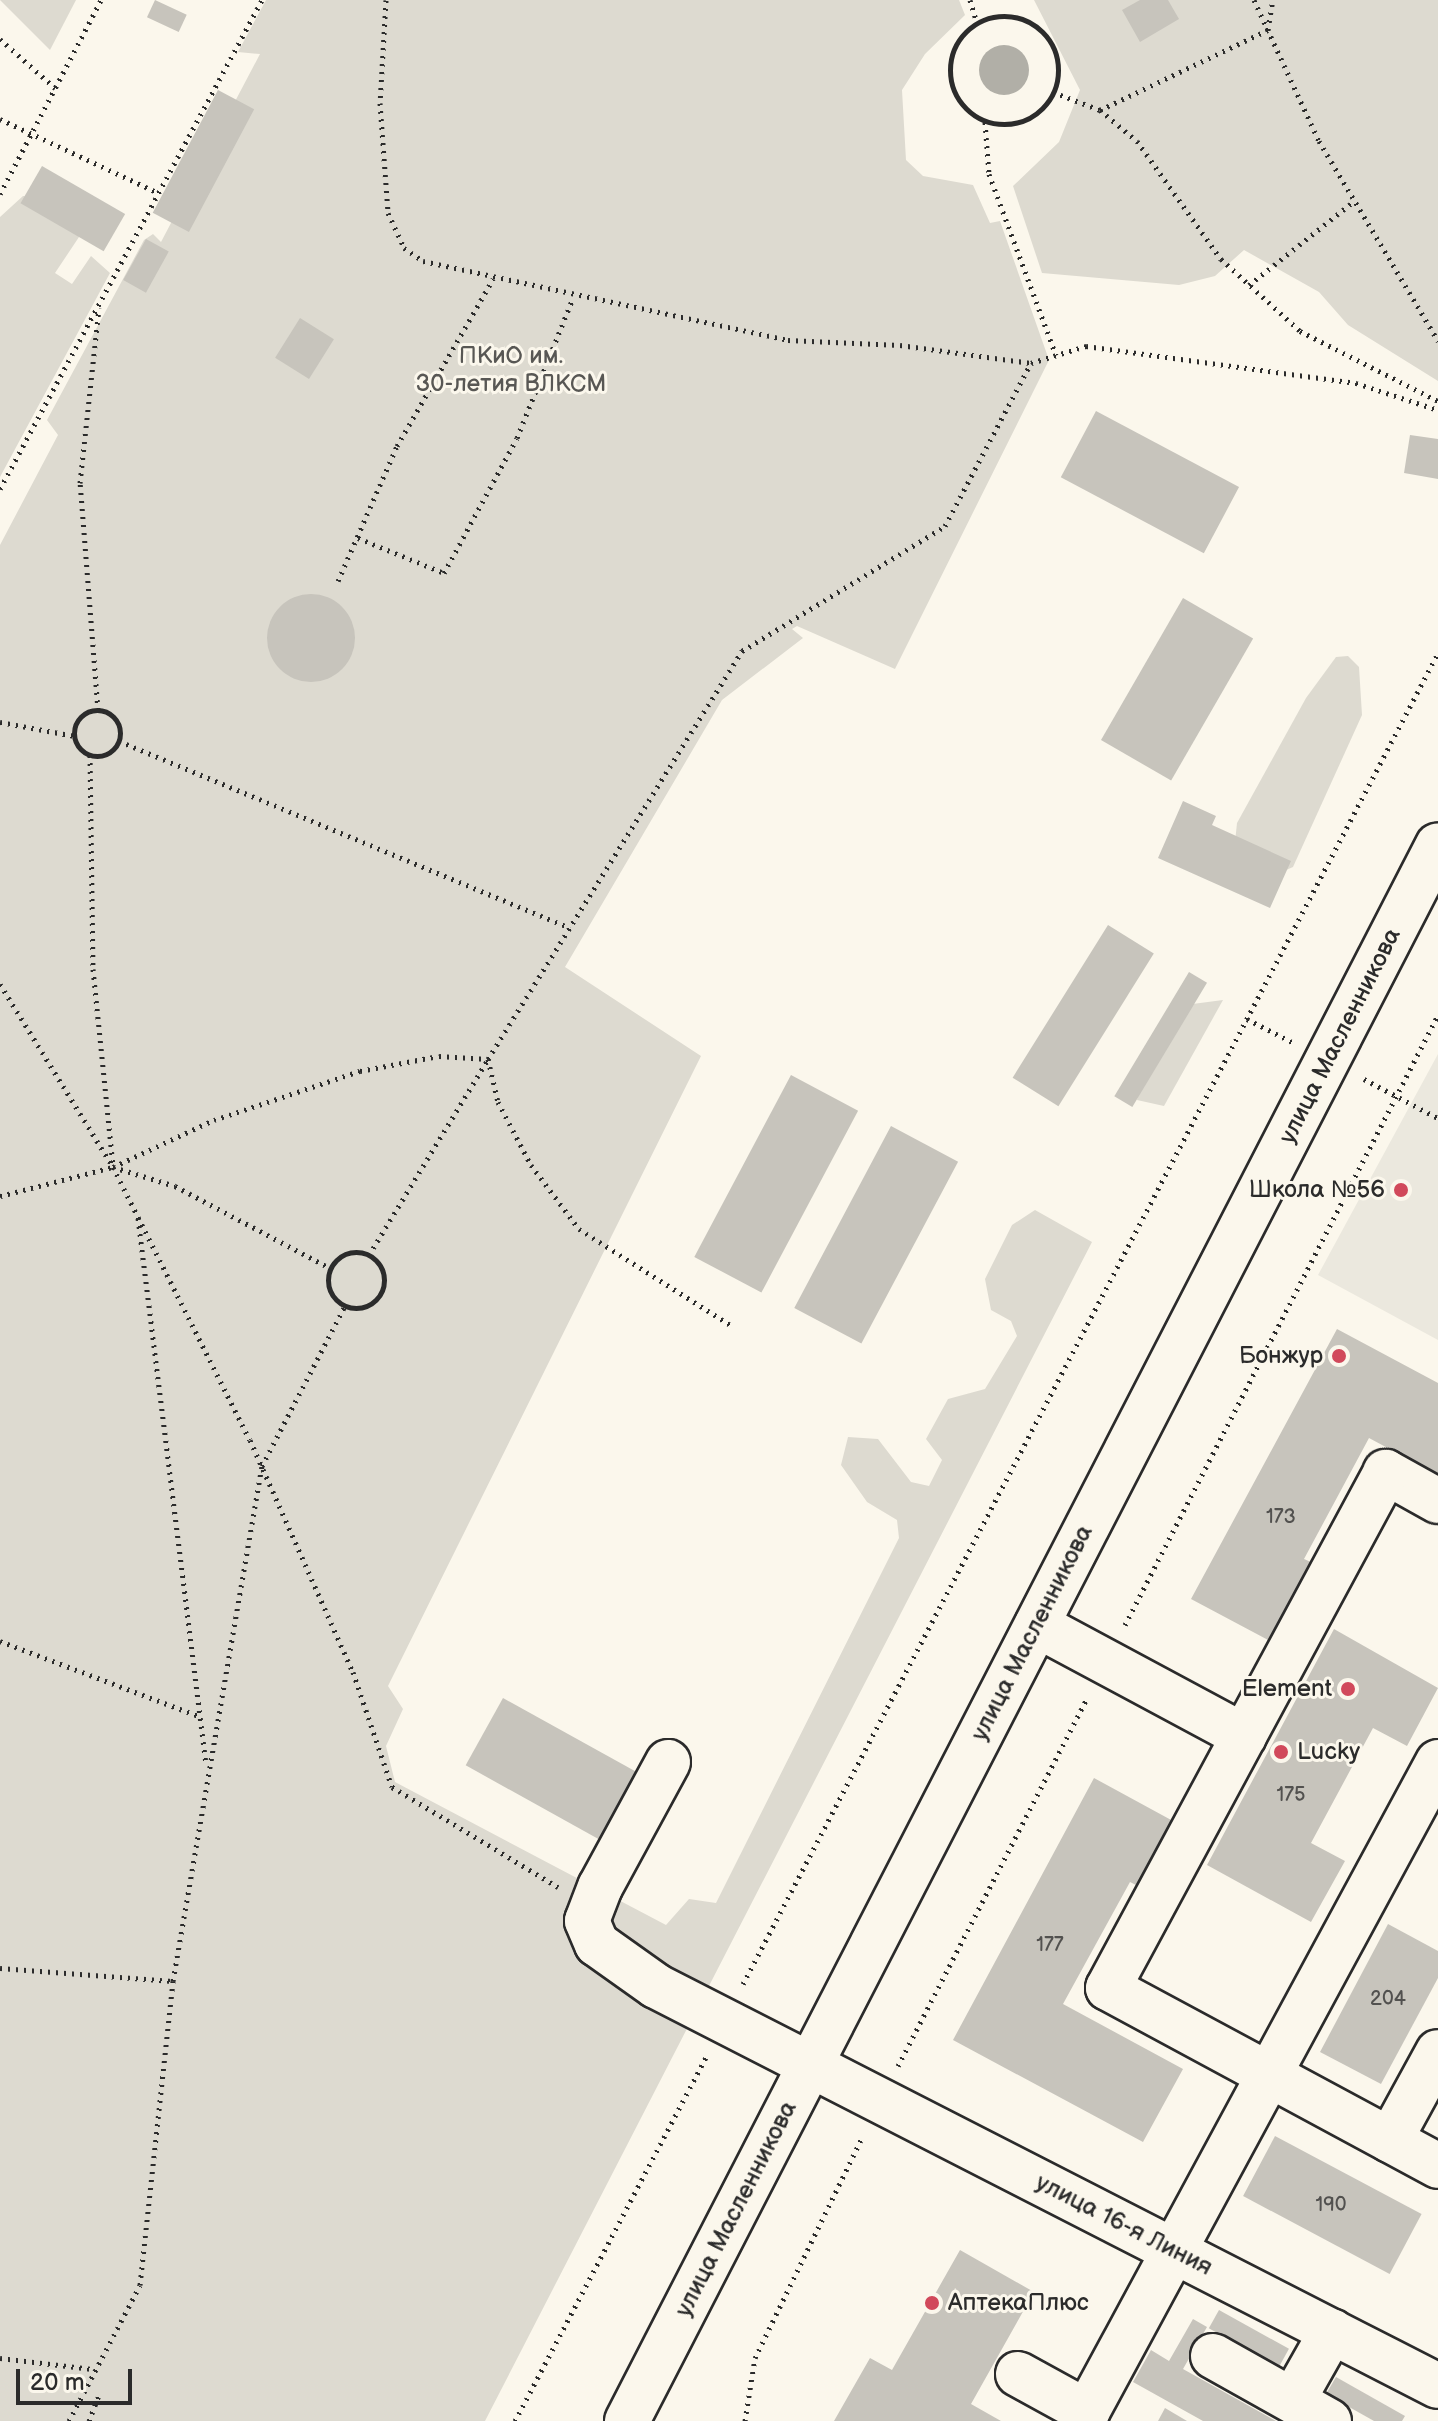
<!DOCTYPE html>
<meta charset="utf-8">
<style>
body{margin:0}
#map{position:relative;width:1438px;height:2421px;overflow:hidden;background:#fbf7ec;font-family:"Balsamiq Sans",sans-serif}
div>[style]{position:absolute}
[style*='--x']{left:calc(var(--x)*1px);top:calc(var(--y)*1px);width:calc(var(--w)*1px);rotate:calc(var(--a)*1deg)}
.built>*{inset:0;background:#ebe8de}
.green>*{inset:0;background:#dddad0}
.water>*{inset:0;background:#b1afa7}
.round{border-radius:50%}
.building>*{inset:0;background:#c7c4bc;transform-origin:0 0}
.path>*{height:5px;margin-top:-2.5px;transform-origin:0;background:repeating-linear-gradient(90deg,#2b2b2b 0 2px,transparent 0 8px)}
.path>.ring{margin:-2.5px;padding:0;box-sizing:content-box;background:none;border:5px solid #2b2b2b;border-radius:50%}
.roads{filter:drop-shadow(2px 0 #2b2b2b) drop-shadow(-2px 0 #2b2b2b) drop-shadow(0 2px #2b2b2b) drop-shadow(0 -2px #2b2b2b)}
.minor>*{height:44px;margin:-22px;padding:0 22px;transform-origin:22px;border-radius:22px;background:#fbf7ec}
.major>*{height:44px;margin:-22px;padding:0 22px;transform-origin:22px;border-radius:22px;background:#fbf7ec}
.dots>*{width:22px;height:22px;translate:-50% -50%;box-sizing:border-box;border:4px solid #fbf7ec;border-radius:50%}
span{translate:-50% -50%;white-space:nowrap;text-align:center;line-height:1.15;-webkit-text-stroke:6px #fbf7ec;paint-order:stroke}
.number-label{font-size:20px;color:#52514f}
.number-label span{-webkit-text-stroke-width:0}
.park-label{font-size:24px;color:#585754}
.street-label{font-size:24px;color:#2b2b2b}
.poi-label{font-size:24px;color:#2b2b2b}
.right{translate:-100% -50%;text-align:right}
.left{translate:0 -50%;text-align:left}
.scale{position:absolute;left:16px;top:2369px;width:116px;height:36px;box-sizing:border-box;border:4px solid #2b2b2b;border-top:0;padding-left:10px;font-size:24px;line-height:28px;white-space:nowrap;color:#2b2b2b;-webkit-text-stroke:6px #fbf7ec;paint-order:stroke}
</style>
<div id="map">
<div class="built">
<div style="clip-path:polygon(1438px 1054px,1438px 1340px,1318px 1275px)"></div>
</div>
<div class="green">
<div style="clip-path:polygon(0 0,76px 0,50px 50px)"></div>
<div style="clip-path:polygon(266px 0,959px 0,965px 15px,925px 54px,902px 90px,906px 160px,923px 176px,973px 185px,990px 223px,1000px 221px,1049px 360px,895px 669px,797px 626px,792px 629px,803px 638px,722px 700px,565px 967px,701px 1056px,388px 1686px,403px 1709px,386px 1746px,395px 1782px,666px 1925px,689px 1899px,716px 1903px,899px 1538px,897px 1520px,867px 1502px,841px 1465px,848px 1437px,878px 1439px,911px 1482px,929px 1486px,942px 1460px,926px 1439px,948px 1399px,985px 1389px,1017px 1336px,1011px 1321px,991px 1310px,985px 1279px,1012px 1225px,1035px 1210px,1092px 1242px,485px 2421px,0 2421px,0 545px,58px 435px,47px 420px,144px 240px,153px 234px,161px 242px,260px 54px,238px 52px)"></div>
<div style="clip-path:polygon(1034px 0,1438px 0,1438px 381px,1348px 325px,1319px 292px,1244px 250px,1215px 276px,1179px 285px,1042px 273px,1013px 186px,1059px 142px,1080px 90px)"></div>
<div style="clip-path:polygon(23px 196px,40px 197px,73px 222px,79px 237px,55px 273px,72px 284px,91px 256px,110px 273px,0 477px,0 217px)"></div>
<div style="clip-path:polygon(1348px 656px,1359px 667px,1362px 715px,1293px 867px,1277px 874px,1234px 852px,1237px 823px,1306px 698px,1336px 657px)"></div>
<div style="clip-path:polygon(1223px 1000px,1164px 1106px,1137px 1100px,1143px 1075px,1185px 1005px)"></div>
</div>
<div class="water">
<div class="round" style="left:979px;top:45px;width:50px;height:50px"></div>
</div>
<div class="building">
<div style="left:155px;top:0;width:35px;height:19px;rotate:25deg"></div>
<div style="clip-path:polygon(1140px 0,1168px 0,1179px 19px,1140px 42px,1122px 10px)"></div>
<div style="left:218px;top:90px;width:41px;height:139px;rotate:28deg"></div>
<div style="left:42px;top:166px;width:96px;height:43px;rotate:30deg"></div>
<div style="left:146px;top:239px;width:26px;height:47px;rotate:29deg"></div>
<div style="left:300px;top:318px;width:40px;height:47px;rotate:32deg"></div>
<div style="left:1096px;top:411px;width:162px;height:75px;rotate:28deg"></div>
<div style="clip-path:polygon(1410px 435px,1438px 439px,1438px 479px,1404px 473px)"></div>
<div class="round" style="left:267px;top:594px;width:88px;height:88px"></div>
<div style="left:1183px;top:598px;width:81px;height:164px;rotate:30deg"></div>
<div style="clip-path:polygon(1183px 801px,1216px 816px,1212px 825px,1291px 861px,1270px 908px,1158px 858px)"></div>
<div style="left:1108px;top:925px;width:54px;height:180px;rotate:32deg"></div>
<div style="left:1189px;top:972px;width:21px;height:145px;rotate:31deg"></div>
<div style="left:791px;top:1075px;width:76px;height:206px;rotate:28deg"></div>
<div style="left:891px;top:1126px;width:76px;height:206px;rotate:28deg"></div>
<div style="clip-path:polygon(1337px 1329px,1438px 1383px,1438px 1475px,1369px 1438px,1304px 1559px,1313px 1563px,1270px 1641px,1191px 1599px)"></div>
<div style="clip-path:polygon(1334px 1629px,1438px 1688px,1407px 1746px,1373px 1728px,1311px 1843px,1345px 1861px,1311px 1922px,1207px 1865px)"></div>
<div style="left:503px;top:1698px;width:160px;height:77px;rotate:29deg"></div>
<div style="clip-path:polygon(1094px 1778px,1173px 1821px,1138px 1886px,1130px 1882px,1063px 2004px,1183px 2069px,1143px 2142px,953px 2040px)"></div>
<div style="clip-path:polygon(1388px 1924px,1438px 1951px,1438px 1978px,1381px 2084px,1320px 2052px)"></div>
<div style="left:1275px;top:2136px;width:166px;height:68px;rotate:28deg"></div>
<div style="clip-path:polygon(960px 2250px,1034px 2292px,971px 2404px,1001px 2421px,834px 2421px,870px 2358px,892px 2370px)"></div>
<div style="left:1219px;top:2310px;width:80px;height:21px;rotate:29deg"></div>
<div style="clip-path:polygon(1193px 2319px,1207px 2327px,1183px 2369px,1276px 2421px,1203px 2421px,1133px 2382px,1151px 2350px,1169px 2361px)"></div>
<div style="clip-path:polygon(1336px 2377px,1405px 2416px,1402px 2421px,1374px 2421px,1326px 2394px)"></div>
<div style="clip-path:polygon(1165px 2408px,1187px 2421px,1158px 2421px)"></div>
</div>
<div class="path">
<div style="--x:386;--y:0;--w:103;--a:93.3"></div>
<div style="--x:380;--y:103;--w:110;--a:85.8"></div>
<div style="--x:388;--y:213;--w:38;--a:65"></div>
<div style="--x:404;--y:248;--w:23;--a:34"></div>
<div style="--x:423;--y:261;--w:373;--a:12.2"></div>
<div style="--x:788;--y:340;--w:112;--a:2.6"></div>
<div style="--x:900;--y:345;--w:132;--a:7.8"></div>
<div style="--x:970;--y:0;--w:24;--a:73"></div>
<div style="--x:1254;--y:0;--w:155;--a:65.3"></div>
<div style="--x:1319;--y:141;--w:233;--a:59.2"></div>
<div class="ring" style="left:950px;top:16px;width:103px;height:103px"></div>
<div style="--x:0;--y:39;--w:74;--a:41.7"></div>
<div style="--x:1053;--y:92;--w:50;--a:21"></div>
<div style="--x:1100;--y:110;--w:48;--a:40"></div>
<div style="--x:1137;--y:141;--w:145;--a:54.6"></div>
<div style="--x:1221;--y:259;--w:107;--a:42.3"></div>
<div style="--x:1300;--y:331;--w:155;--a:26.9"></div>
<div style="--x:1100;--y:110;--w:186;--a:-25.5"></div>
<div style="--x:1268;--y:30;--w:30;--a:-81"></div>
<div style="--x:0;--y:119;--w:175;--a:25"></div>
<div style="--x:985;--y:122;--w:52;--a:85.6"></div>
<div style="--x:989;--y:174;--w:193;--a:69.7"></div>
<div style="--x:0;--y:194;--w:219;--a:-62.5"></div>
<div style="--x:1249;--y:285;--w:133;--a:-38.6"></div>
<div style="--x:0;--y:489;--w:555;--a:-61.82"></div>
<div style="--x:358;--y:538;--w:93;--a:22.1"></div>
<div style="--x:444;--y:573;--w:153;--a:-61.6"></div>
<div style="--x:517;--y:438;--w:151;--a:-68.2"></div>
<div style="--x:338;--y:581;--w:147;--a:-66.4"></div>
<div style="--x:397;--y:446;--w:193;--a:-60.1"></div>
<div class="ring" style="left:74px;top:710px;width:41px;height:41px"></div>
<div style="--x:98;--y:710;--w:228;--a:-94.5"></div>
<div style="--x:80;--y:483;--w:176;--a:-83.8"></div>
<div style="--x:0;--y:722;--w:76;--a:10.6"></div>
<div style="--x:119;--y:741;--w:488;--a:22.5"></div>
<div style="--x:90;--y:755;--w:214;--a:89.2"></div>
<div style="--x:93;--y:969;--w:199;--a:84.2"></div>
<div style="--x:113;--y:1167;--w:65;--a:17"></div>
<div style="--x:175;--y:1186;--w:175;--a:27.9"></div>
<div style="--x:0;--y:984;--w:215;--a:58.3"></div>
<div style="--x:113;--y:1167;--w:305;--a:63.4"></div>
<div style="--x:250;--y:1440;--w:254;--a:66.1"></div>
<div style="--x:353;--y:1672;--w:121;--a:71.3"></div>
<div style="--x:392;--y:1787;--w:194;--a:31.1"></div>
<div style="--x:1247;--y:1019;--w:51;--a:27.1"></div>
<div style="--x:1364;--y:1079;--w:84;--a:27.8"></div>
<div style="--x:0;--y:1196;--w:117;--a:-14.4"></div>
<div style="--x:113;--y:1167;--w:111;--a:-25"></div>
<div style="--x:214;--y:1120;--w:154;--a:-18.6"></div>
<div style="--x:360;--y:1071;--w:80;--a:-10.8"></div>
<div style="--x:439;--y:1056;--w:49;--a:3.5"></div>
<div style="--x:488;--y:1059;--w:481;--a:-58.1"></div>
<div style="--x:742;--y:651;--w:238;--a:-31.6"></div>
<div style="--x:945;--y:526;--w:184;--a:-62.2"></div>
<div style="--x:1031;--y:363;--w:58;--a:-17.2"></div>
<div style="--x:1086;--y:346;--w:273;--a:7.8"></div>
<div style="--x:1356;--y:383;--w:86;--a:18.2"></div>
<div style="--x:138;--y:1218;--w:550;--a:82.9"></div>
<div class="ring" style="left:328px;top:1252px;width:51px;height:51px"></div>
<div style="--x:369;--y:1255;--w:229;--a:-58.7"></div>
<div style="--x:488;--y:1059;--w:44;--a:76.9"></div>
<div style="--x:498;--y:1102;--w:71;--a:62.4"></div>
<div style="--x:531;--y:1165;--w:80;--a:53.1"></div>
<div style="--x:579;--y:1229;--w:179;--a:32.4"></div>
<div style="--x:1125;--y:1625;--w:686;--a:-62.84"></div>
<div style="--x:0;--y:1641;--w:212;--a:20.7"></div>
<div style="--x:0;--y:1968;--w:173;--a:4.3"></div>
<div style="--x:743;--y:1984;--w:1502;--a:-62.43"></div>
<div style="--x:898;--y:2066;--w:414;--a:-62.8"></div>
<div style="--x:0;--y:2358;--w:93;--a:6.8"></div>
<div style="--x:69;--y:2421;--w:153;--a:-62.4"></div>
<div style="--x:140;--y:2285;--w:306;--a:-83.8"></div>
<div style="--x:173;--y:1981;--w:523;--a:-80.2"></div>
<div style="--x:262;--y:1466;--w:180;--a:-62.6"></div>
<div style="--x:89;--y:2421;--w:31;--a:-69"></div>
<div style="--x:515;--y:2421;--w:411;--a:-62.3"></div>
<div style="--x:745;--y:2421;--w:64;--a:-81"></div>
<div style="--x:755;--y:2358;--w:247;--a:-64.1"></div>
</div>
<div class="roads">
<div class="minor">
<div style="--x:1438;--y:1501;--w:60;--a:-150.9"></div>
<div style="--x:1386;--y:1472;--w:586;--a:118.31"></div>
<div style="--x:1108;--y:1988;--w:375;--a:28.3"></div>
<div style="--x:1037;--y:1625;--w:235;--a:28.2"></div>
<div style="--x:668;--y:1762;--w:142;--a:118.5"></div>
<div style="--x:600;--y:1887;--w:36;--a:111"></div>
<div style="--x:587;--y:1921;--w:25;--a:67"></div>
<div style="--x:597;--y:1944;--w:72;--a:35.4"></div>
<div style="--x:656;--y:1986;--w:878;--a:27.09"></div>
<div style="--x:1390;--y:2140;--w:100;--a:-61.4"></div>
<div style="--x:1213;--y:2356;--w:133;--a:29.3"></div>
<div style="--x:1018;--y:2374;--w:79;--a:28.8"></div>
<div style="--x:1293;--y:2400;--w:79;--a:-60.5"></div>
<div style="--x:1082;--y:2421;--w:749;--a:-61.62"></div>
</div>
<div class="major">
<div style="--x:627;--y:2421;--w:1772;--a:-62.77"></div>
</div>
</div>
<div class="dots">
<div style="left:1401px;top:1190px;background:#d1495b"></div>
<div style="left:1339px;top:1356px;background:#d1495b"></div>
<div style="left:1348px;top:1689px;background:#d1495b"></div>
<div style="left:1281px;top:1752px;background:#d1495b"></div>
<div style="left:932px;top:2303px;background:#d1495b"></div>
</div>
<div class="number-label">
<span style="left:1281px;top:1517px">173</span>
<span style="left:1291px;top:1795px">175</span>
<span style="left:1050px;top:1945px">177</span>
<span style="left:1388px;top:1999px">204</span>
<span style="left:1331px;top:2205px">190</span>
</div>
<div class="park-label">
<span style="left:511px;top:370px">ПКиО им.<br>30-летия ВЛКСМ</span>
</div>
<div class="street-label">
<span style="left:1340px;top:1036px;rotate:-63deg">улица Масленникова</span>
<span style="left:1032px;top:1633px;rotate:-63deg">улица Масленникова</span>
<span style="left:736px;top:2209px;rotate:-63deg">улица Масленникова</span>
<span style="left:1124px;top:2225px;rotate:27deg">улица 16-я Линия</span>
</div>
<div class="poi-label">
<span class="right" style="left:1385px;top:1190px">Школа №56</span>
<span class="right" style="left:1323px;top:1356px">Бонжур</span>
<span class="right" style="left:1332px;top:1689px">Element</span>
<span class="left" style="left:1297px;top:1752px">Lucky</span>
<span class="left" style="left:948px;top:2303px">АптекаПлюс</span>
</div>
<div class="scale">20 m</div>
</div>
